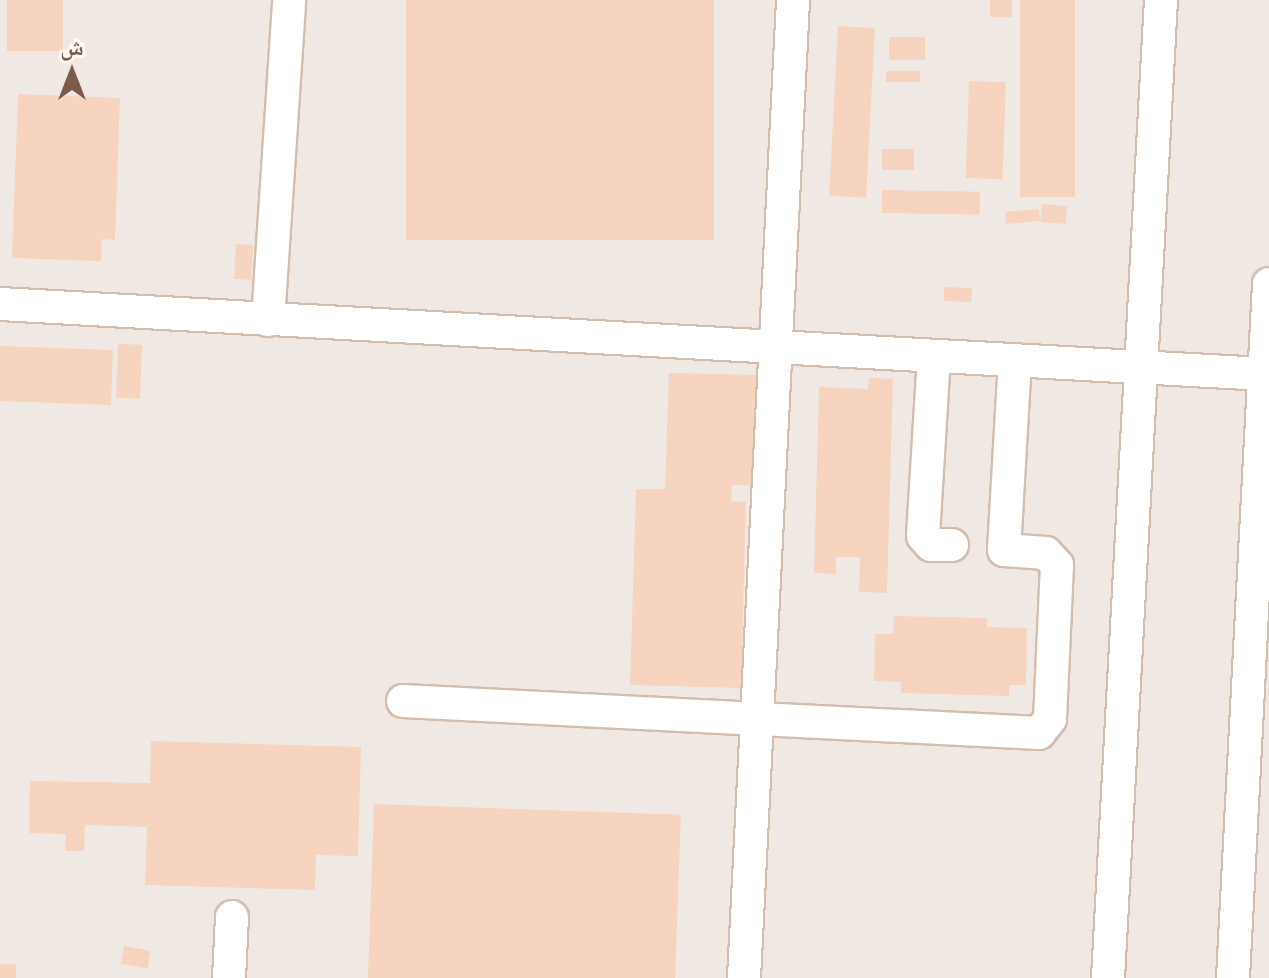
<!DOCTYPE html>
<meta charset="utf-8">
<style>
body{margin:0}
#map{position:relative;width:1269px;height:978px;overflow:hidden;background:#fef6ea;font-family:Helvetica,"Noto Naskh Arabic",sans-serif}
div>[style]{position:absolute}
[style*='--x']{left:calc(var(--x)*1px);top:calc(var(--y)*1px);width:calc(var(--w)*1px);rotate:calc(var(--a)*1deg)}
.industrial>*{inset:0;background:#f0e9e3;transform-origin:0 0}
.building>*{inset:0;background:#f6d4bf;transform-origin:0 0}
.roads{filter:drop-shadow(2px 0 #d3bdad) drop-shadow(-2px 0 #d3bdad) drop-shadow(0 2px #d3bdad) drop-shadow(0 -2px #d3bdad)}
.minor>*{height:32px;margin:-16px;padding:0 16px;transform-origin:16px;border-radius:16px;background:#fff}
span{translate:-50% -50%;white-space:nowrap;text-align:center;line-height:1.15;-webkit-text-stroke:6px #fffaf2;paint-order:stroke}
.north{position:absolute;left:32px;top:32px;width:80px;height:80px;-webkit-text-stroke:6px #fffaf2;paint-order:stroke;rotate:0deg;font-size:22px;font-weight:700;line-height:32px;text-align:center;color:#7d5b4a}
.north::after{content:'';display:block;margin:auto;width:28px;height:36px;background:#7d5b4a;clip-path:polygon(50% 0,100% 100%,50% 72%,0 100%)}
</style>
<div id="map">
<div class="industrial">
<div style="left:0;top:0;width:1269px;height:978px"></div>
</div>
<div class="building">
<div style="left:7px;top:0;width:56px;height:51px"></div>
<div style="left:406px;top:0;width:308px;height:240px"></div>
<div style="left:990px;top:0;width:22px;height:17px"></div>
<div style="left:1020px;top:0;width:55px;height:197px"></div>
<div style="left:838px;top:26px;width:37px;height:170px;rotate:3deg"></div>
<div style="left:889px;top:37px;width:36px;height:23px"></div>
<div style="left:886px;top:71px;width:34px;height:11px"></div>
<div style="left:969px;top:81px;width:37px;height:97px;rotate:2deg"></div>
<div style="clip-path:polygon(18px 94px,120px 98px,115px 240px,102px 239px,101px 261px,12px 258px)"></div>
<div style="left:882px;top:149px;width:32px;height:21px"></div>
<div style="left:882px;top:190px;width:98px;height:23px;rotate:1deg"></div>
<div style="left:1042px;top:204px;width:25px;height:18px;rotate:5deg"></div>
<div style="left:1039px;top:209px;width:12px;height:34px;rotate:85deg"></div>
<div style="left:236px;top:244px;width:17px;height:35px;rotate:3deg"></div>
<div style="left:944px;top:287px;width:28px;height:14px;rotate:2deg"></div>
<div style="left:118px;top:344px;width:24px;height:54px;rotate:2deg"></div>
<div style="left:0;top:346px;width:113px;height:55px;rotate:2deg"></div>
<div style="clip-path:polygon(669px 373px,762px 375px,759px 486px,732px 485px,731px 501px,746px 502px,741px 688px,630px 685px,636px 489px,665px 489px)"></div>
<div style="clip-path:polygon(869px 378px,893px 379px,887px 593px,859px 592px,860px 557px,836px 557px,836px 574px,814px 573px,819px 387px,868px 389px)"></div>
<div style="clip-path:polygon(894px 616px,987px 618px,987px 627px,1027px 628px,1026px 685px,1009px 685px,1009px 696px,901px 693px,901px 682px,874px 681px,875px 634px,893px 634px)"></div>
<div style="clip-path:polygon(151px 741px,361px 747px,358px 856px,316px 855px,315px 890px,145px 885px,147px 827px,85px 825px,84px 851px,65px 851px,66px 834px,29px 833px,30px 781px,150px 783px)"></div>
<div style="left:374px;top:804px;width:307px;height:174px;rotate:2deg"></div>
<div style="left:124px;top:946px;width:27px;height:18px;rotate:10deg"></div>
<div style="left:0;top:964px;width:16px;height:14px"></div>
</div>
<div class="roads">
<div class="minor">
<div style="--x:0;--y:304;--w:1266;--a:3.17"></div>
<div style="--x:268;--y:320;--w:321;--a:-86.2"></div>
<div style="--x:934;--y:356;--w:180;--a:93.5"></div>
<div style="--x:923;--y:536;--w:12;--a:48"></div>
<div style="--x:931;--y:545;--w:21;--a:0"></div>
<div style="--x:403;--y:701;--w:637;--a:2.88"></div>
<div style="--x:1039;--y:733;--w:18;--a:-52"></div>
<div style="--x:1050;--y:719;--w:154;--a:-87.4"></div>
<div style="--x:1057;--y:565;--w:16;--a:-133"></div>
<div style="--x:1046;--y:553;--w:42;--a:-175.9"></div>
<div style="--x:1004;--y:550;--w:190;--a:-86.7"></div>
<div style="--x:229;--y:978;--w:61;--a:-87.2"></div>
<div style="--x:744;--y:978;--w:979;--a:-87.13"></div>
<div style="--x:1108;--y:978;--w:979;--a:-86.9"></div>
<div style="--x:1233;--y:978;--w:695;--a:-87.03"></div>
</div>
</div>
<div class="north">ش</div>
</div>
